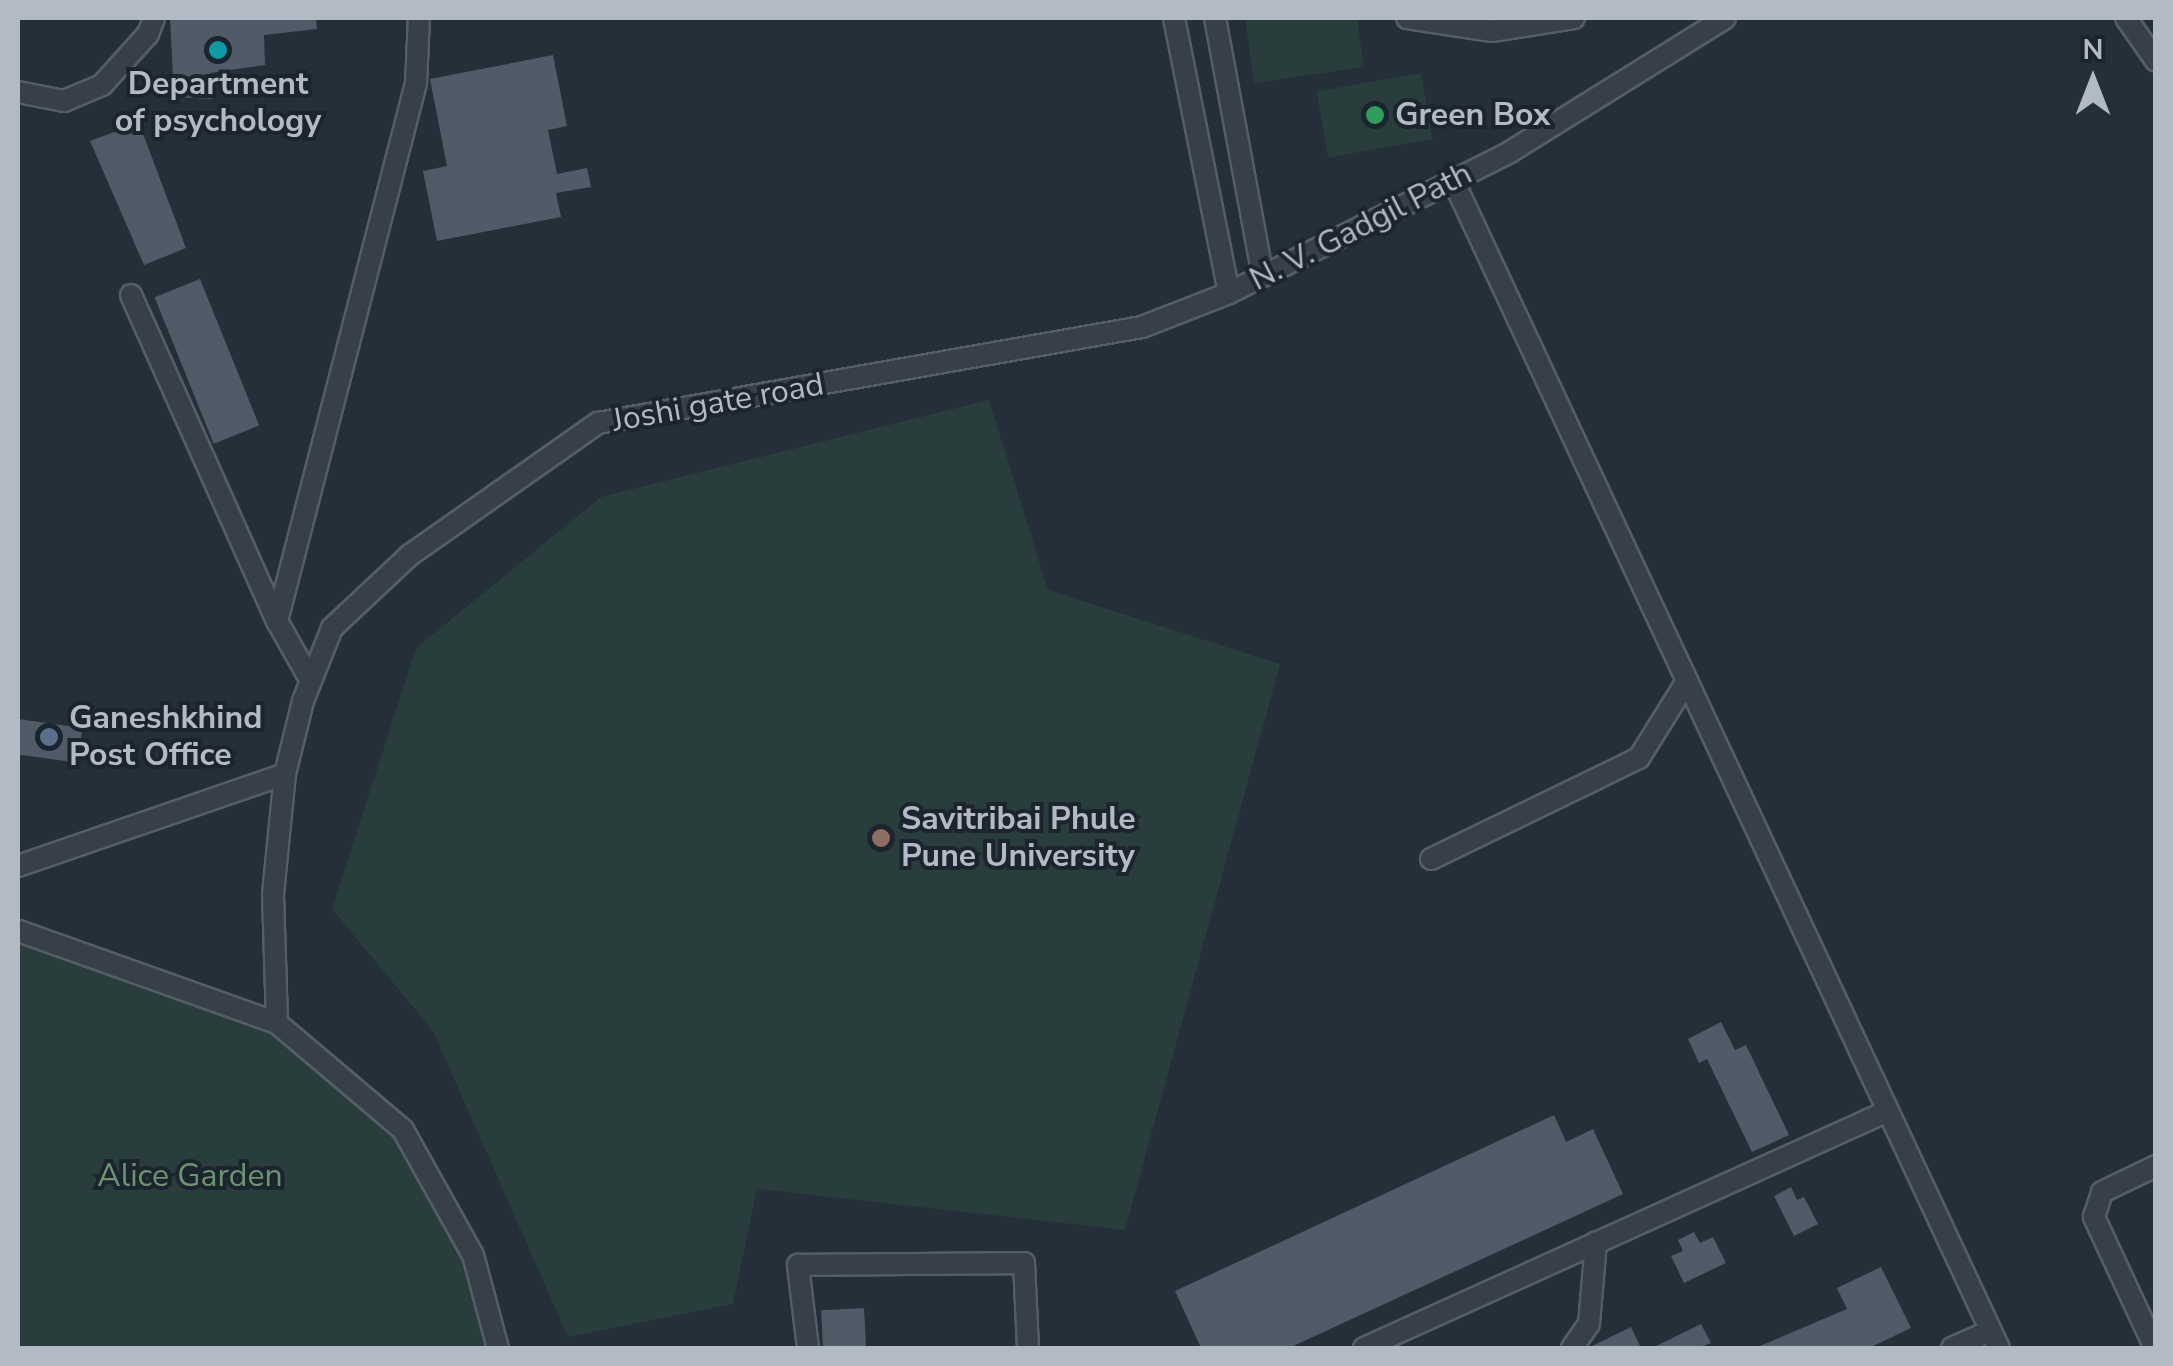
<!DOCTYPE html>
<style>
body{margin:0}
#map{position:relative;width:2173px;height:1366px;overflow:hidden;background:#242f39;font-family:"Nunito Sans",sans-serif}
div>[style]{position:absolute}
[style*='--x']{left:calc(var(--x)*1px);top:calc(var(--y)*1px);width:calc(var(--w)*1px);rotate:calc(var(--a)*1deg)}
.green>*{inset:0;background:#293d3c;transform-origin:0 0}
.building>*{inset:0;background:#4f5b67;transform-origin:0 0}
.roads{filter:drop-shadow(2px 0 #555e67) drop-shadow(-2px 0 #555e67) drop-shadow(0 2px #555e67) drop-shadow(0 -2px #555e67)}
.minor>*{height:20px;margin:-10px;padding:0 10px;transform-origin:10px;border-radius:10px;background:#374049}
.dots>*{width:28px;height:28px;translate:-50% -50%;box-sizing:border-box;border:5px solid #1c252e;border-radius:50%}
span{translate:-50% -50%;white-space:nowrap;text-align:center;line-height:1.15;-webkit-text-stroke:8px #1c252e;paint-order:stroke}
.poi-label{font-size:32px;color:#b2bbc5;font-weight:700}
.left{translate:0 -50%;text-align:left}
.street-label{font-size:32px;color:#b2bbc5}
.park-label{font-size:32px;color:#6b9571}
.frame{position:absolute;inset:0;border:20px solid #b2bbc5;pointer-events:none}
.north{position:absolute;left:2043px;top:30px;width:100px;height:100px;-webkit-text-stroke:8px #1c252e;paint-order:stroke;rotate:0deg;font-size:28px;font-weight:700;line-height:40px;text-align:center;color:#b2bbc5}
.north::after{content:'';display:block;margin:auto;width:35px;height:45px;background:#b2bbc5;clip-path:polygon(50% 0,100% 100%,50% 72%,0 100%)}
</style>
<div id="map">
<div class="green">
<div style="clip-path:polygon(1245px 18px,1357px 18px,1364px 67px,1254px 83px)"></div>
<div style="left:1421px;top:73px;width:67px;height:106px;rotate:80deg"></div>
<div style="clip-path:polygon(989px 400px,1048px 590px,1280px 664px,1125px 1230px,757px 1189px,733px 1304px,568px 1337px,433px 1031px,332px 909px,416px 648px,601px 497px)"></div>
<div style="clip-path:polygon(18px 931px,277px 1023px,403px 1130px,473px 1255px,490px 1348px,18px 1348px)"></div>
</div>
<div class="building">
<div style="clip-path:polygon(170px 18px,316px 18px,317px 29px,264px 35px,265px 65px,210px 73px,212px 99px,174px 97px)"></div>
<div style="clip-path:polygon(553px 55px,567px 126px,548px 130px,557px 174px,587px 168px,591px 187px,556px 193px,561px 217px,437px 241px,423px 171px,447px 166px,430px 79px)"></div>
<div style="clip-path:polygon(139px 123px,186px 248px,144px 265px,90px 141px)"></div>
<div style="left:200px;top:279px;width:158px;height:49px;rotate:68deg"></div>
<div style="left:18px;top:719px;width:65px;height:35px;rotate:8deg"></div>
<div style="clip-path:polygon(1721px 1022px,1735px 1050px,1746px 1045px,1789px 1135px,1752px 1152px,1707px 1059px,1699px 1063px,1688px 1039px)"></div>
<div style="clip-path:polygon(1554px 1115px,1566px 1142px,1593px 1129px,1623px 1194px,1289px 1348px,1201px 1348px,1175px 1291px)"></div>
<div style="clip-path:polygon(1791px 1187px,1797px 1200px,1804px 1197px,1818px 1224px,1794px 1236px,1774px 1196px)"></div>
<div style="clip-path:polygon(1694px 1232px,1700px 1243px,1713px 1237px,1726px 1263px,1684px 1283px,1671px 1256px,1683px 1251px,1678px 1240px)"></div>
<div style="clip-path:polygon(1881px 1267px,1911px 1328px,1869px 1348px,1755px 1348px,1847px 1309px,1837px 1288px)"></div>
<div style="left:864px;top:1308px;width:40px;height:43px;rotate:87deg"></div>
<div style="clip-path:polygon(1701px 1324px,1711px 1343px,1699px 1348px,1652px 1348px)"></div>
<div style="clip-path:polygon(1631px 1327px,1641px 1348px,1588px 1348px,1590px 1347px)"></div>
</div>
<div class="roads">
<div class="minor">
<div style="--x:1174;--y:18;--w:280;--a:78.7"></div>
<div style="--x:1215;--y:18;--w:262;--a:79.5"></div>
<div style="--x:1407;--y:18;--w:86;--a:8.7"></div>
<div style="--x:1492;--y:31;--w:83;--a:-9"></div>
<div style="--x:2126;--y:18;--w:52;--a:55.1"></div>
<div style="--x:18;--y:92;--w:47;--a:11.1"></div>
<div style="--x:64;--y:101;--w:41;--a:-22.8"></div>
<div style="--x:102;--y:85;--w:69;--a:-48"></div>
<div style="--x:148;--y:34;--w:17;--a:-69"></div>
<div style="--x:1453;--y:180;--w:1289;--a:64.95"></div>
<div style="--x:131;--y:295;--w:357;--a:65.9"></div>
<div style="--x:277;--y:621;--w:69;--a:60.5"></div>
<div style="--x:277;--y:621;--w:556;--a:-75.51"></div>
<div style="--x:416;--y:83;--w:65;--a:-87.4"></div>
<div style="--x:285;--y:774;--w:75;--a:-76.1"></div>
<div style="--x:303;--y:701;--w:79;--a:-68.3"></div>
<div style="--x:332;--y:628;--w:107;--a:-43.1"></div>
<div style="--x:410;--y:555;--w:230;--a:-35.1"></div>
<div style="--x:598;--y:423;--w:552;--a:-10.01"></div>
<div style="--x:1142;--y:327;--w:93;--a:-21.3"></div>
<div style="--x:1229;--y:293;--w:314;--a:-26.6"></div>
<div style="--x:1510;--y:152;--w:253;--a:-31.9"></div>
<div style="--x:1431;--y:859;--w:231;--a:-25.9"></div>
<div style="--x:1639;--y:758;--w:91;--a:-58.1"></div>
<div style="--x:18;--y:866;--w:282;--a:-19"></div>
<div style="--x:285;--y:774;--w:122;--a:95.7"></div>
<div style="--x:273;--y:895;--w:128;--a:88.2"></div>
<div style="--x:277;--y:1023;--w:275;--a:-160.4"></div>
<div style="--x:277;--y:1023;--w:165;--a:40.3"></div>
<div style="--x:403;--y:1130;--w:143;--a:60.8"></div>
<div style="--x:473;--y:1255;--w:96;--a:75"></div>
<div style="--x:808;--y:1348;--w:84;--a:-96.9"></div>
<div style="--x:798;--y:1265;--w:226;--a:-0.5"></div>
<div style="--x:1024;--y:1263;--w:85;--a:87.3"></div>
<div style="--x:1364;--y:1348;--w:575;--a:-24.34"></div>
<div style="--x:1572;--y:1348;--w:29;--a:-55"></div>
<div style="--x:1589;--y:1324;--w:82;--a:-85.1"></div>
<div style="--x:1952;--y:1348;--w:42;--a:-24.1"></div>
<div style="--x:2155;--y:1348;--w:145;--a:-115"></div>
<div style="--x:2094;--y:1217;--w:26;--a:-72"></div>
<div style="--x:2102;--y:1192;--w:60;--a:-25.7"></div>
</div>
</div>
<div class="dots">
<div style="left:218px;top:50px;background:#0f9aa8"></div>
<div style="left:1375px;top:115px;background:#2e9e5b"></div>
<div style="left:49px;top:737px;background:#5c6f8a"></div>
<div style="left:881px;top:838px;background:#8d6e63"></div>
</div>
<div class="poi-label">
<span style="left:218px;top:103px">Department<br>of psychology</span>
<span class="left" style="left:1395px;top:115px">Green Box</span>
<span class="left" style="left:69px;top:737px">Ganeshkhind<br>Post Office</span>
<span class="left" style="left:901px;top:838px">Savitribai Phule<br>Pune University</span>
</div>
<div class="street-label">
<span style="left:1361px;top:227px;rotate:-27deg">N. V. Gadgil Path</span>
<span style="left:718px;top:403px;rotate:-10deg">Joshi gate road</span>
</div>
<div class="park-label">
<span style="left:190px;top:1176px">Alice Garden</span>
</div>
<div class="frame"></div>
<div class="north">N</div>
</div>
